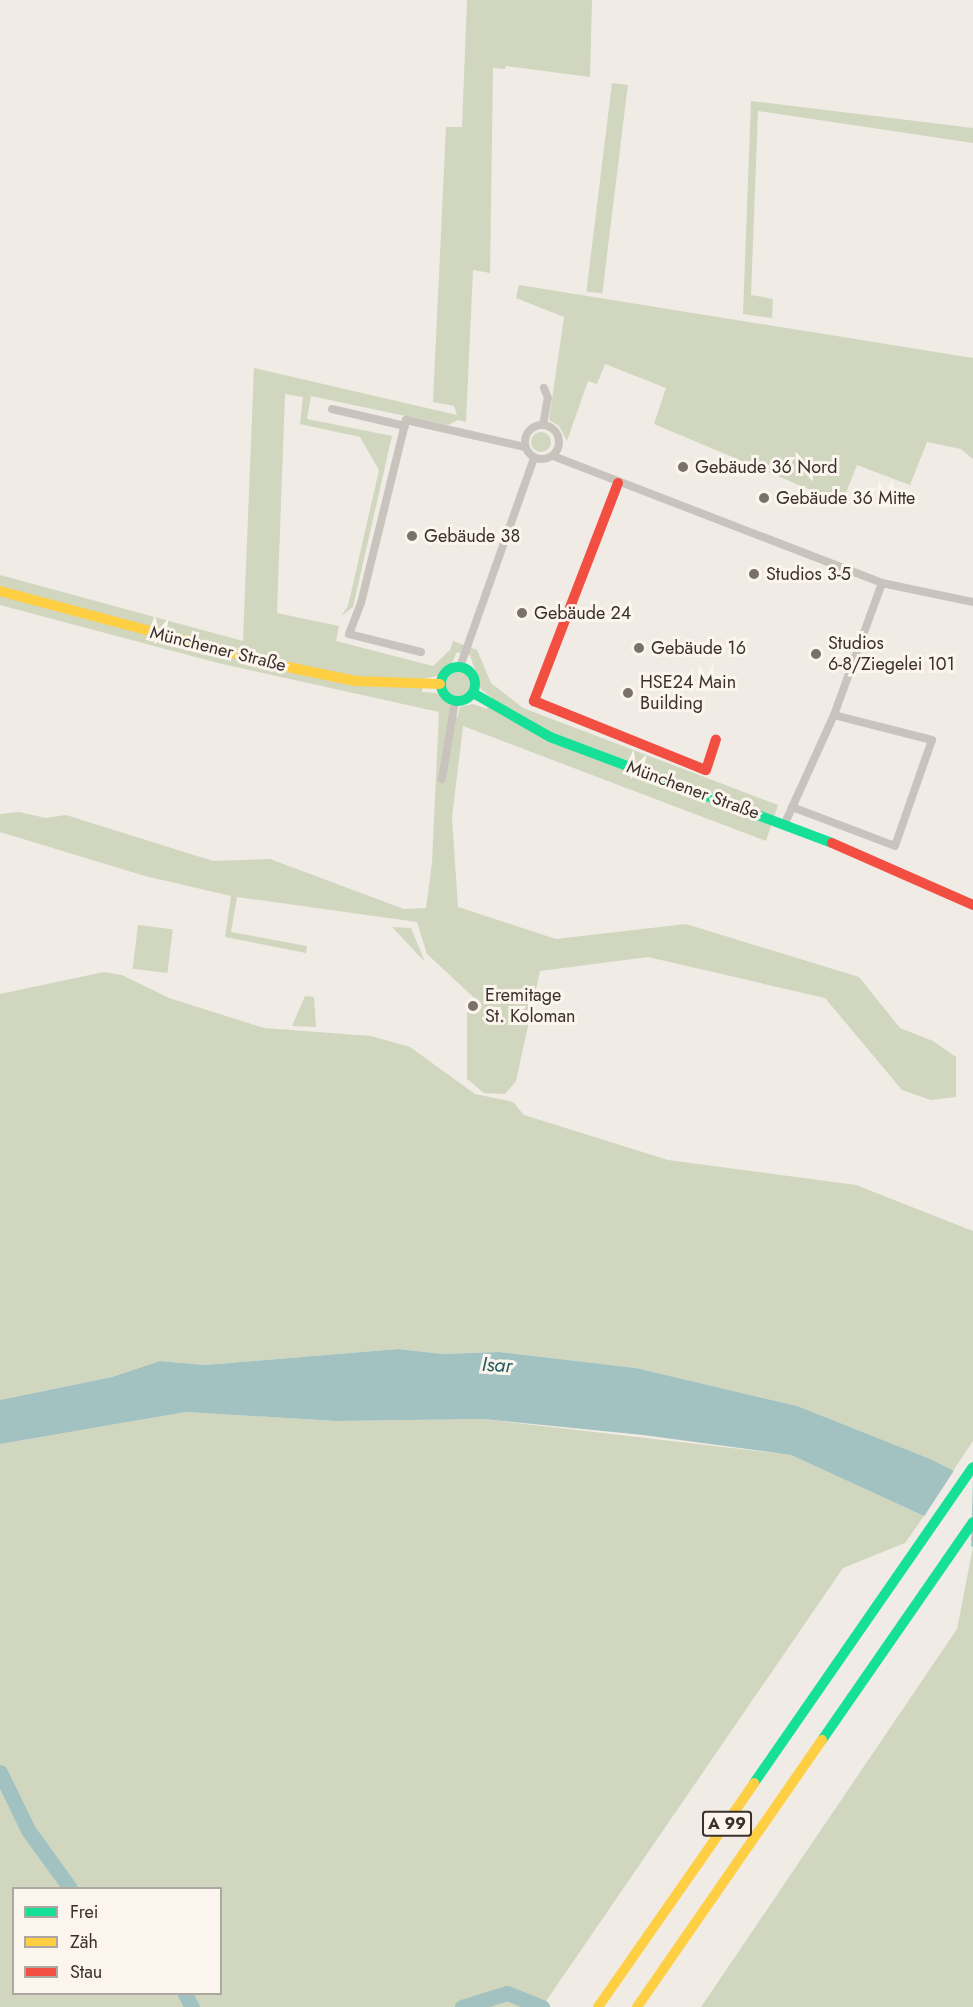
<!DOCTYPE html>
<meta charset="utf-8">
<style>
body{margin:0}
#map{position:relative;width:973px;height:2007px;overflow:hidden;background:#f0ebe5;font-family:Jost,sans-serif}
div>[style]{position:absolute}
[style*='--x']{left:calc(var(--x)*1px);top:calc(var(--y)*1px);width:calc(var(--w)*1px);rotate:calc(var(--a)*1deg)}
.green>*{inset:0;background:#d1d6bf;transform-origin:0 0}
.round{border-radius:50%}
.water>*{inset:0;background:#a1c2c1}
.pier>*{inset:0;background:#f0ebe5}
.river>*{height:15px;margin:-7.5px;padding:0 7.5px;transform-origin:7.5px;border-radius:7.5px;background:#a1c2c1}
.street>*{height:8px;margin:-4px;padding:0 4px;transform-origin:4px;border-radius:4px;background:#c9c3be}
.street>.ring{margin:-4px;padding:0;box-sizing:content-box;background:none;border:8px solid #c9c3be;border-radius:50%}
.fast>*{height:10px;margin:-5px;padding:0 5px;transform-origin:5px;border-radius:5px;background:#16e098}
.fast>.ring{margin:-5px;padding:0;box-sizing:content-box;background:none;border:10px solid #16e098;border-radius:50%}
.slow>*{height:10px;margin:-5px;padding:0 5px;transform-origin:5px;border-radius:5px;background:#ffcf43}
.jam>*{height:10px;margin:-5px;padding:0 5px;transform-origin:5px;border-radius:5px;background:#f24e42}
.dots>*{width:16px;height:16px;translate:-50% -50%;box-sizing:border-box;border:3px solid #fbf5ee;border-radius:50%}
span{translate:-50% -50%;white-space:nowrap;text-align:center;line-height:1.15;-webkit-text-stroke:6px #fbf5ee;paint-order:stroke}
.shield-label span{padding:2px 4px;background:#fbf5ee;border:2px solid;border-radius:4px;-webkit-text-stroke-width:0}
.shield-label{font-size:16px;color:#3b302b;font-weight:700}
.poi-label{font-size:18px;color:#3b302b}
.left{translate:0 -50%;text-align:left}
.street-label{font-size:18px;color:#3b302b}
.water-label{font-size:20px;color:#1f5a5e;font-style:italic}
.legend{position:absolute;left:12px;top:1887px;width:210px;height:108px;box-sizing:border-box;background:#fbf5ee;border:2px solid #aea6a0;margin:0;padding:8px 10px;list-style:none;font-size:18px;color:#3b302b}
.legend li{display:flex;align-items:center;gap:12px;height:30px}
.legend b{width:30px;border:2px solid #aea6a0}
</style>
<div id="map">
<div class="green">
<div style="clip-path:polygon(evenodd,467px 0,592px 0,590px 77px,506px 66px,505px 69px,493px 68px,490px 273px,473px 270px,466px 422px,458px 420px,448px 425px,311px 396px,307px 419px,392px 436px,353px 607px,341px 616px,348px 606px,379px 470px,360px 437px,300px 424px,303px 397px,285px 394px,277px 613px,339px 626px,336px 641px,433px 666px,450px 650px,453px 641px,477px 650px,491px 683px,523px 708px,778px 805px,766px 841px,463px 726px,452px 818px,458px 907px,556px 939px,686px 924px,859px 977px,900px 1028px,933px 1041px,956px 1057px,956px 1097px,931px 1100px,902px 1090px,825px 998px,648px 957px,540px 971px,516px 1081px,505px 1094px,484px 1093px,467px 1079px,467px 1012px,481px 1009px,482px 1005px,427px 954px,417px 922px,237px 897px,231px 932px,307px 946px,306px 953px,225px 937px,231px 896px,145px 876px,0 832px,0 814px,19px 812px,46px 818px,66px 815px,213px 861px,270px 859px,404px 909px,426px 908px,432px 863px,439px 712px,218px 663px,0 605px,0 575px,243px 641px,254px 368px,457px 415px,454px 406px,433px 402px,446px 127px,462px 127px,467px 0,457px 652px,470px 655px,481px 689px,492px 698px,487px 709px,473px 704px,460px 707px,457px 718px,450px 717px,450px 705px,437px 693px,422px 692px,422px 679px,437px 676px,452px 663px,457px 652px)"></div>
<div style="left:612px;top:83px;width:16px;height:210px;rotate:7deg"></div>
<div style="clip-path:polygon(751px 101px,973px 128px,973px 143px,758px 111px,751px 295px,773px 299px,772px 318px,743px 314px)"></div>
<div style="clip-path:polygon(519px 285px,973px 358px,973px 459px,961px 449px,927px 442px,910px 485px,857px 465px,842px 503px,654px 424px,666px 388px,605px 364px,597px 384px,588px 381px,567px 441px,559px 426px,549px 420px,564px 317px,516px 298px)"></div>
<div class="round" style="left:531px;top:432px;width:20px;height:20px"></div>
<div class="round" style="left:446px;top:672px;width:24px;height:24px"></div>
<div style="left:138px;top:925px;width:35px;height:44px;rotate:7deg"></div>
<div style="clip-path:polygon(392px 927px,411px 928px,425px 962px)"></div>
<div style="clip-path:polygon(104px 972px,122px 975px,169px 998px,264px 1028px,371px 1036px,410px 1047px,475px 1094px,513px 1102px,524px 1115px,668px 1160px,856px 1185px,973px 1231px,973px 1441px,953px 1471px,797px 1406px,636px 1368px,499px 1352px,443px 1354px,398px 1349px,205px 1365px,160px 1361px,112px 1377px,0 1400px,0 994px)"></div>
<div style="clip-path:polygon(305px 996px,314px 997px,316px 1027px,292px 1026px)"></div>
<div style="clip-path:polygon(evenodd,186px 1412px,335px 1421px,483px 1419px,791px 1455px,924px 1516px,905px 1543px,843px 1568px,542px 2007px,0 2007px,0 1444px,186px 1412px,14px 1888px,220px 1888px,220px 1994px,14px 1994px,14px 1888px)"></div>
<div style="clip-path:polygon(973px 1547px,973px 2007px,701px 2007px,957px 1629px)"></div>
</div>
<div class="water">
<div style="clip-path:polygon(398px 1349px,443px 1354px,499px 1352px,636px 1368px,797px 1406px,930px 1459px,973px 1481px,973px 1547px,924px 1516px,791px 1455px,643px 1435px,483px 1419px,335px 1421px,186px 1412px,0 1444px,0 1400px,112px 1377px,160px 1361px,205px 1365px)"></div>
</div>
<div class="pier">
<div style="clip-path:polygon(955px 1469px,973px 1478px,971px 1549px,923px 1518px)"></div>
</div>
<div class="river">
<div style="--x:0;--y:1772;--w:64;--a:64.2"></div>
<div style="--x:28;--y:1830;--w:72;--a:54.1"></div>
<div style="--x:185;--y:1994;--w:15;--a:62"></div>
<div style="--x:462;--y:2007;--w:47;--a:-17.3"></div>
<div style="--x:507;--y:1993;--w:38;--a:22"></div>
</div>
<div class="street">
<div style="--x:332;--y:409;--w:75;--a:13.1"></div>
<div class="ring" style="left:525px;top:425px;width:26px;height:26px"></div>
<div style="--x:543;--y:425;--w:27;--a:-80"></div>
<div style="--x:548;--y:398;--w:11;--a:-112"></div>
<div style="--x:553;--y:456;--w:353;--a:21.1"></div>
<div style="--x:882;--y:583;--w:93;--a:11.8"></div>
<div style="--x:421;--y:652;--w:74;--a:-166"></div>
<div style="--x:349;--y:634;--w:33;--a:-69"></div>
<div style="--x:361;--y:603;--w:188;--a:-76.2"></div>
<div style="--x:406;--y:420;--w:122;--a:12.8"></div>
<div style="--x:460;--y:667;--w:222;--a:-70.5"></div>
<div style="--x:442;--y:779;--w:79;--a:-80.5"></div>
<div style="--x:792;--y:807;--w:110;--a:20.7"></div>
<div style="--x:895;--y:846;--w:112;--a:-70.8"></div>
<div style="--x:932;--y:740;--w:101;--a:-165.7"></div>
<div style="--x:785;--y:823;--w:119;--a:-65.6"></div>
<div style="--x:834;--y:715;--w:140;--a:-70"></div>
</div>
<div class="fast">
<div class="ring" style="left:441px;top:667px;width:24px;height:24px"></div>
<div style="--x:473;--y:693;--w:89;--a:29.7"></div>
<div style="--x:550;--y:737;--w:301;--a:20.6"></div>
<div style="--x:822;--y:1740;--w:265;--a:-55.3"></div>
<div style="--x:754;--y:1783;--w:384;--a:-55.3"></div>
</div>
<div class="slow">
<div style="--x:0;--y:591;--w:288;--a:14.9"></div>
<div style="--x:278;--y:665;--w:79;--a:11.7"></div>
<div style="--x:355;--y:681;--w:85;--a:2"></div>
<div style="--x:598;--y:2007;--w:273;--a:-55.1"></div>
<div style="--x:637;--y:2007;--w:325;--a:-55.3"></div>
</div>
<div class="jam">
<div style="--x:618;--y:483;--w:234;--a:111.1"></div>
<div style="--x:534;--y:701;--w:185;--a:21.9"></div>
<div style="--x:706;--y:770;--w:32;--a:-72"></div>
<div style="--x:832;--y:843;--w:154;--a:23.7"></div>
</div>
<div class="dots">
<div style="left:683px;top:467px;background:#7a716c"></div>
<div style="left:764px;top:498px;background:#7a716c"></div>
<div style="left:412px;top:536px;background:#7a716c"></div>
<div style="left:754px;top:574px;background:#7a716c"></div>
<div style="left:522px;top:613px;background:#7a716c"></div>
<div style="left:639px;top:648px;background:#7a716c"></div>
<div style="left:816px;top:654px;background:#7a716c"></div>
<div style="left:628px;top:693px;background:#7a716c"></div>
<div style="left:473px;top:1006px;background:#7a716c"></div>
</div>
<div class="shield-label">
<span style="left:727px;top:1824px">A 99</span>
</div>
<div class="poi-label">
<span class="left" style="left:695px;top:467px">Gebäude 36 Nord</span>
<span class="left" style="left:776px;top:498px">Gebäude 36 Mitte</span>
<span class="left" style="left:424px;top:536px">Gebäude 38</span>
<span class="left" style="left:766px;top:574px">Studios 3-5</span>
<span class="left" style="left:534px;top:613px">Gebäude 24</span>
<span class="left" style="left:828px;top:654px">Studios<br>6-8/Ziegelei 101</span>
<span class="left" style="left:651px;top:648px">Gebäude 16</span>
<span class="left" style="left:640px;top:693px">HSE24 Main<br>Building</span>
<span class="left" style="left:485px;top:1006px">Eremitage<br>St. Koloman</span>
</div>
<div class="street-label">
<span style="left:218px;top:649px;rotate:14deg">Münchener Straße</span>
<span style="left:693px;top:790px;rotate:20deg">Münchener Straße</span>
</div>
<div class="water-label">
<span style="left:497px;top:1365px;rotate:3deg">Isar</span>
</div>
<ul class="legend">
<li><b style="height:8px;background:#16e098"></b>Frei</li>
<li><b style="height:8px;background:#ffcf43"></b>Zäh</li>
<li><b style="height:8px;background:#f24e42"></b>Stau</li>
</ul>
</div>
